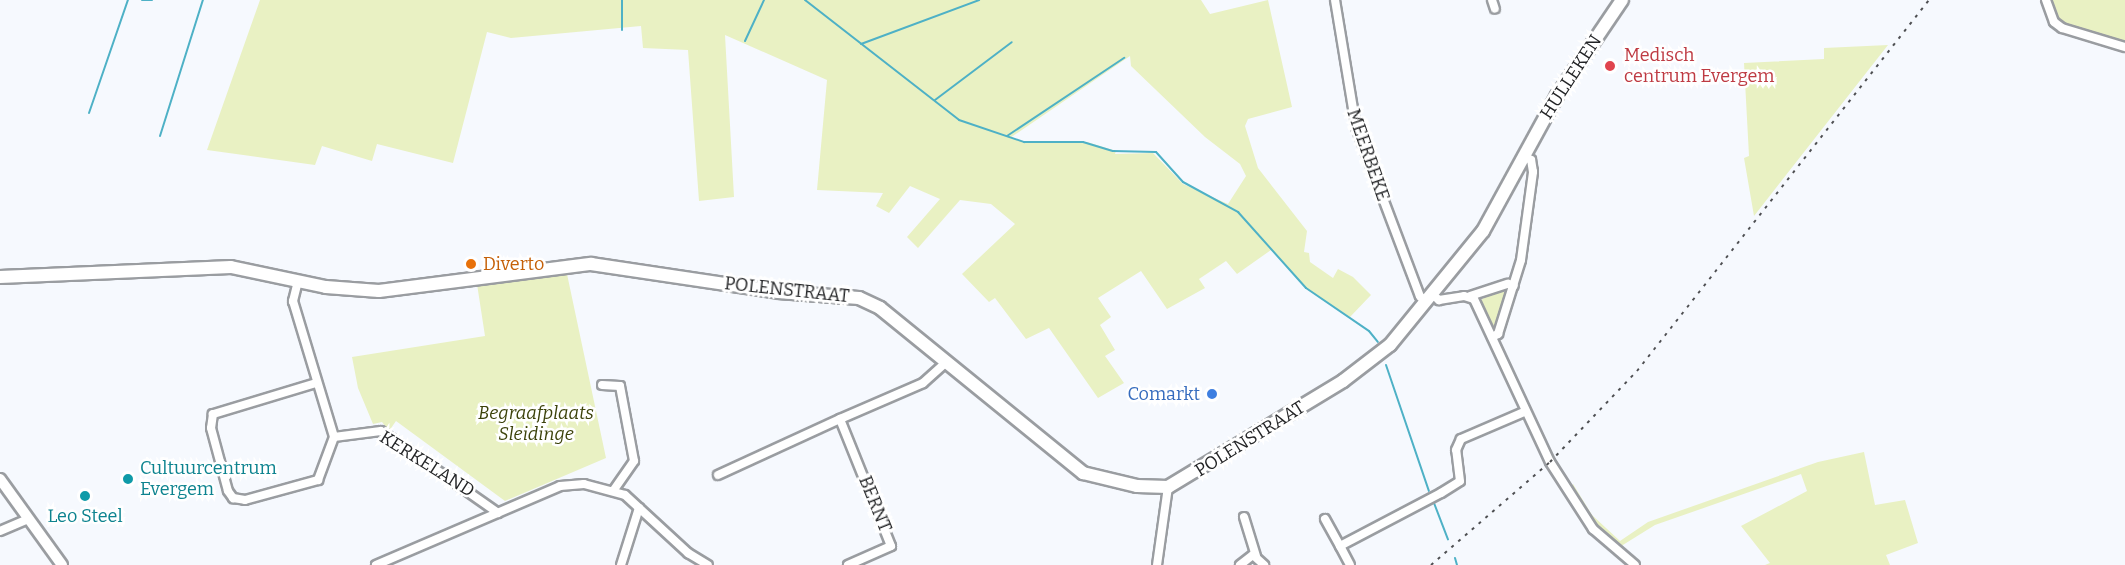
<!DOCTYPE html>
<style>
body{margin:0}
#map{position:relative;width:2125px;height:565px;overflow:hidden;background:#f6f9fe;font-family:Bitter,serif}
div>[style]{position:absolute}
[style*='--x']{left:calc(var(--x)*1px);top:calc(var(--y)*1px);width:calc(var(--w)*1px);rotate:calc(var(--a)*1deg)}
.green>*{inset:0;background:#e9f1c3}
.stream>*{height:2px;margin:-1px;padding:0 1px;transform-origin:1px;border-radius:1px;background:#4eb1c6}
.roads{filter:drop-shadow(2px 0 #9a9da1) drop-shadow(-2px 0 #9a9da1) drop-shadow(0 2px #9a9da1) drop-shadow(0 -2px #9a9da1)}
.minor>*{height:8px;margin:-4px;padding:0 4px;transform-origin:4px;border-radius:4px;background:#fff}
.tertiary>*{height:10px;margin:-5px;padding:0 5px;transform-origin:5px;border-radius:5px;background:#fff}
.secondary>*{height:12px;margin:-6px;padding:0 6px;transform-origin:6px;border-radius:6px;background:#fff}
.rail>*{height:2px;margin-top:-1px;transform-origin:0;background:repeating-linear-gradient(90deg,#4d4e51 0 3px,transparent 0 9px)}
.dots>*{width:16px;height:16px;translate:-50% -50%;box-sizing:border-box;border:3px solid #fff;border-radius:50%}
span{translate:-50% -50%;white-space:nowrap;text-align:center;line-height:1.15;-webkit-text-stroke:5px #fff;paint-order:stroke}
.health-label{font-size:18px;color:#be3a42}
.left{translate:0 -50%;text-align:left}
.street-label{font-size:18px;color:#232426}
.food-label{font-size:18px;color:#c56008}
.shop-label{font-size:18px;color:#366cbe}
.right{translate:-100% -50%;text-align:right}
.park-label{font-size:18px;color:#3c420a;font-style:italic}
.culture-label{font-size:18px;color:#0d838f}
</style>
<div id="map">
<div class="green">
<div style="clip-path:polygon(evenodd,260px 0,1201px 0,1210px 14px,1268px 0,1292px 107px,1248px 119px,1245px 126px,1258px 168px,1307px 231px,1304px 252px,1309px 253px,1310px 262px,1333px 278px,1338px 269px,1353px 277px,1371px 295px,1350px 317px,1306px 288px,1271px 250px,1237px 274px,1226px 261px,1199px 279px,1205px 288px,1167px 309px,1141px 271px,1098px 298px,1111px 317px,1100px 325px,1115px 350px,1105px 356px,1124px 383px,1098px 398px,1049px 328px,1026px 339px,995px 298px,989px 302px,962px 274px,1015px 224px,991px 204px,960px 200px,918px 248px,907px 237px,940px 199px,910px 186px,889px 213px,876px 206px,883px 193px,817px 190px,827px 80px,725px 35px,734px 197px,699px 201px,688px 50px,643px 48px,641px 26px,511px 38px,487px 32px,453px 163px,377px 144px,372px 161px,322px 146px,315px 165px,207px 150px,260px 0,1130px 56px,1131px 66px,1205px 137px,1240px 164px,1246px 176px,1228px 204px,1183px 184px,1153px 153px,1115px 154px,1116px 151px,1087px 142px,1029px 143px,1010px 138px,1130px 56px)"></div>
<div style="clip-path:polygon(2049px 0,2125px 0,2125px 44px,2059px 23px)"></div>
<div style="clip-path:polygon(1888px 45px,1754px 216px,1744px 158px,1749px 156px,1744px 63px,1824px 59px,1824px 48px)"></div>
<div style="clip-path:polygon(567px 274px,606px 458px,505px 501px,396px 421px,389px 431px,382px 422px,373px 424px,358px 388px,352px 357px,485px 336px,477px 284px)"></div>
<div style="clip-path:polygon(1503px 290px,1506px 294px,1498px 325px,1492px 327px,1482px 306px,1482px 299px)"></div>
<div style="clip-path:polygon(1864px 452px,1875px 505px,1905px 500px,1918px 543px,1886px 555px,1890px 565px,1765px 565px,1770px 563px,1741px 526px,1807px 491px,1801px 474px,1655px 525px,1618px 548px,1597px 529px,1570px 490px,1573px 484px,1592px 515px,1620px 541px,1648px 522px,1818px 462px)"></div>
</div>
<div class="stream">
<div style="--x:142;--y:0;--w:10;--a:0"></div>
<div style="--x:805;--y:0;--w:195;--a:37.9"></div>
<div style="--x:959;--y:120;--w:69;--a:18.7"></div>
<div style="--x:1024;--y:142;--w:59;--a:0"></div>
<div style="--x:1083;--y:142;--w:31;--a:17"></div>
<div style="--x:1113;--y:151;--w:43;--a:1.3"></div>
<div style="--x:1156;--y:152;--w:40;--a:48"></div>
<div style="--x:1183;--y:182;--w:63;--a:28.6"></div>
<div style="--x:1238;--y:212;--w:102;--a:48.2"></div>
<div style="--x:1306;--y:288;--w:76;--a:34.3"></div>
<div style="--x:1369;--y:331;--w:14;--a:51"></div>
<div style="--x:622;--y:30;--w:30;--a:-90"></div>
<div style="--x:745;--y:41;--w:45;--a:-65.1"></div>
<div style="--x:861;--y:44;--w:126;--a:-20.4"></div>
<div style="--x:935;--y:100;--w:96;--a:-37"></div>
<div style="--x:89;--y:113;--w:120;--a:-71"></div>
<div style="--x:160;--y:136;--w:143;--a:-72.5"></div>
<div style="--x:1007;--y:136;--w:141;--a:-33.7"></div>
<div style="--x:1386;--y:365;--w:133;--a:71.2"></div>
<div style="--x:1434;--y:503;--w:39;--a:69"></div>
<div style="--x:1455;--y:558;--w:7;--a:74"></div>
</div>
<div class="roads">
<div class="minor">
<div style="--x:1335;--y:0;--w:129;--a:80.6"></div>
<div style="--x:1356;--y:127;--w:181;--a:69.3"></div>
<div style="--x:1420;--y:296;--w:9;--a:49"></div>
<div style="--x:1492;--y:0;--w:9;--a:72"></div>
<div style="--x:2046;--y:0;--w:23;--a:70"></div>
<div style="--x:2054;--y:22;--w:10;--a:37"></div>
<div style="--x:2062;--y:28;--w:66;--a:16.8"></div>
<div style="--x:298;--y:281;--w:21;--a:104"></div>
<div style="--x:293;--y:301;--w:142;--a:73.2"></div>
<div style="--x:334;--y:437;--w:47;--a:-7.3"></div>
<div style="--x:381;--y:431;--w:143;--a:35"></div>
<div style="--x:1433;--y:295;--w:8;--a:40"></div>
<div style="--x:1439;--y:300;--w:25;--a:-9"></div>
<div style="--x:1464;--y:296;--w:10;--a:17"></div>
<div style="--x:1474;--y:299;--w:180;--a:65"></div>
<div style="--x:1550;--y:462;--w:80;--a:57.3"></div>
<div style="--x:1593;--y:529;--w:55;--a:40.6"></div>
<div style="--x:1470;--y:296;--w:40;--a:-18"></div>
<div style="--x:1508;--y:284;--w:6;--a:18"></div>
<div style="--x:1492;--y:337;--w:7;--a:-27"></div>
<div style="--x:1498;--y:334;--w:77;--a:-72.7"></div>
<div style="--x:1521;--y:260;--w:89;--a:-82.2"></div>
<div style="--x:1533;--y:172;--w:12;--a:-99"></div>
<div style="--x:1531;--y:160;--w:8;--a:-150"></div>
<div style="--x:316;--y:383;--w:108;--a:163.2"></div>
<div style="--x:213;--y:414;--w:14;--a:98"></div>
<div style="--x:211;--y:428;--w:65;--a:74.9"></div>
<div style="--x:228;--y:491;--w:9;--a:54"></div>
<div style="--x:233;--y:498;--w:12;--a:9"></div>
<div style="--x:245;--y:500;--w:76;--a:-15.3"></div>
<div style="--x:318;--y:480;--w:46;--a:-69.6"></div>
<div style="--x:602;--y:385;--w:18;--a:3"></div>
<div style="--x:620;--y:386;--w:76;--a:79.4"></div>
<div style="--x:634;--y:461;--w:35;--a:125"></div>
<div style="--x:718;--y:475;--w:134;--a:-24.7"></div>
<div style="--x:1244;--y:517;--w:41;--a:72.9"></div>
<div style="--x:1325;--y:519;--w:31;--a:61"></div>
<div style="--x:1340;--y:546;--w:114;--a:-27.7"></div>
<div style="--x:1441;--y:493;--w:22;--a:-32"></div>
<div style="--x:1460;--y:481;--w:31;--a:-97"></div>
<div style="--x:1456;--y:450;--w:12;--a:-66"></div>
<div style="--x:1461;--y:439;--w:69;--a:-23.2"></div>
<div style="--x:0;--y:531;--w:30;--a:-23"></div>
<div style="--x:1340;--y:546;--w:21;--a:62"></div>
<div style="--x:376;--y:565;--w:200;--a:-23.2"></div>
<div style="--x:560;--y:486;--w:24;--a:-5"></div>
<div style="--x:584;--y:484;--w:42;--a:15"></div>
<div style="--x:625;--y:495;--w:86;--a:42.6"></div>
<div style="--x:688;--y:553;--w:23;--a:31"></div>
<div style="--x:621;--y:565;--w:60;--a:-72.5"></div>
<div style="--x:848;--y:565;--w:47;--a:-23.8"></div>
<div style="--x:891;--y:546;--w:137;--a:-111.9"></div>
<div style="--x:840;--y:419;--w:90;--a:-23.4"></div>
<div style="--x:923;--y:383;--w:30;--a:-42"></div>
<div style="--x:1157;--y:565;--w:79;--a:-82"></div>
<div style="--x:1240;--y:565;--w:16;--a:-38"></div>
<div style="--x:1253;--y:555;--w:15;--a:42"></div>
</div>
<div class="tertiary">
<div style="--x:0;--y:479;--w:106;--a:54.2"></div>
</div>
<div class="secondary">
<div style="--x:0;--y:277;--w:231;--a:-2.5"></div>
<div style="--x:231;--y:267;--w:97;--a:11.9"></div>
<div style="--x:326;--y:287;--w:53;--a:4.3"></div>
<div style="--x:379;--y:291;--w:214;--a:-7.3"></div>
<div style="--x:591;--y:264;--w:189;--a:8.5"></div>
<div style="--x:778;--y:292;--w:81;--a:4.2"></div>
<div style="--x:859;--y:298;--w:23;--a:25"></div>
<div style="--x:880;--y:308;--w:262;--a:39.1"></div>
<div style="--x:1083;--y:473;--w:56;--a:13.5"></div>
<div style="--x:1137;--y:486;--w:31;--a:2"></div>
<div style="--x:1168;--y:487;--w:205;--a:-31.2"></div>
<div style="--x:1343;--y:381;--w:59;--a:-37.5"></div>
<div style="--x:1390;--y:345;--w:147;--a:-50.8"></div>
<div style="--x:1483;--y:231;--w:154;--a:-61.3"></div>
<div style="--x:1557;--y:96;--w:116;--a:-55.9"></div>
</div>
</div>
<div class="rail">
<div style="--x:1431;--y:565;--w:157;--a:-40.9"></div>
<div style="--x:1550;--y:462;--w:126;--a:-46.3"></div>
<div style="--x:1637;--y:371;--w:472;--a:-51.8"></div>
</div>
<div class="dots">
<div style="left:1610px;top:66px;background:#e0444e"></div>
<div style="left:471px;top:264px;background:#e8710a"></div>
<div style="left:1212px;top:394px;background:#3f7fe0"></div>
<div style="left:128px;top:479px;background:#0f9aa8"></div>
<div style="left:85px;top:496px;background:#0f9aa8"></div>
</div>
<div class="health-label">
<span class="left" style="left:1624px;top:66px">Medisch<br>centrum Evergem</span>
</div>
<div class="street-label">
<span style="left:1571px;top:77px;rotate:-57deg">HULLEKEN</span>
<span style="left:1368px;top:155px;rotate:71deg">MEERBEKE</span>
<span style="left:787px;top:290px;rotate:6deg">POLENSTRAAT</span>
<span style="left:1250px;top:439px;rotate:-32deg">POLENSTRAAT</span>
<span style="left:427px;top:464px;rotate:32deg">KERKELAND</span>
<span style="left:875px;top:504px;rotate:68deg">BERNT</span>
</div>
<div class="food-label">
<span class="left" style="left:483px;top:264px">Diverto</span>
</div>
<div class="shop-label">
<span class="right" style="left:1200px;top:394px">Comarkt</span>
</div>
<div class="park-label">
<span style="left:536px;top:424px">Begraafplaats<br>Sleidinge</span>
</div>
<div class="culture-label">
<span class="left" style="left:140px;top:479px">Cultuurcentrum<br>Evergem</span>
<span style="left:85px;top:516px">Leo Steel</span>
</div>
</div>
